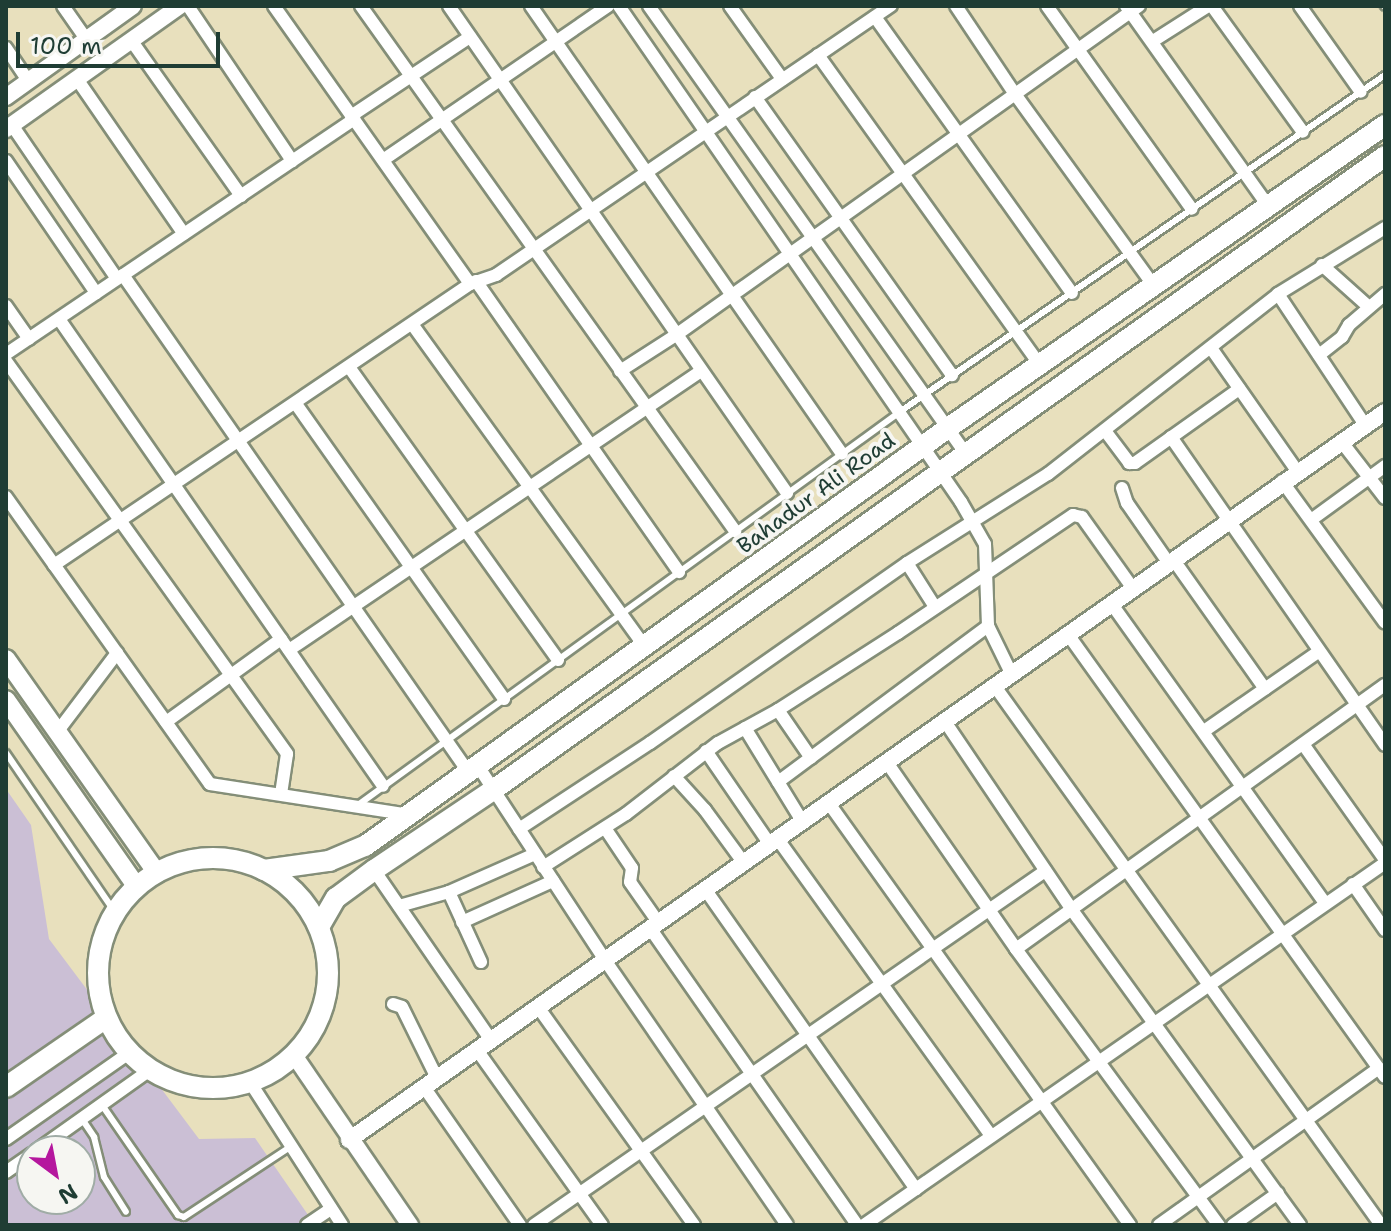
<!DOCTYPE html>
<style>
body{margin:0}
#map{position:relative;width:1391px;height:1231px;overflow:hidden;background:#e8e0bd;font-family:"Shantell Sans",sans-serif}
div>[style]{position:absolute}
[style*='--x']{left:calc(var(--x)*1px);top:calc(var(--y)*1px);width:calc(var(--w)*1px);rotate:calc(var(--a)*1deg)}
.industrial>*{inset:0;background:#cbbfd5}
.roads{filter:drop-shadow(2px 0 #848e78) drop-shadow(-2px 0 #848e78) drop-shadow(0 2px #848e78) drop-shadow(0 -2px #848e78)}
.service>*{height:6px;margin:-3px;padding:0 3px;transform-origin:3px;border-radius:3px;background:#fff}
.minor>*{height:12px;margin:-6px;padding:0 6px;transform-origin:6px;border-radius:6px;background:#fff}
.tertiary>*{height:16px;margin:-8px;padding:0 8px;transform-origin:8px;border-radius:8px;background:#fff}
.secondary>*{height:18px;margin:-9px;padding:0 9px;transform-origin:9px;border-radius:9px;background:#fff}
.primary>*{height:20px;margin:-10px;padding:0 10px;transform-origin:10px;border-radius:10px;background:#fff}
.primary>.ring{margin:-10px;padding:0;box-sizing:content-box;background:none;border:20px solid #fff;border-radius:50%}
span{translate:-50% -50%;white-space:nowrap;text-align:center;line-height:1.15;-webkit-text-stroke:8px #f6f6f2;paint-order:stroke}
.street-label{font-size:22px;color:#1f3d34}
.frame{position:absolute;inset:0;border:8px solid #1f3d34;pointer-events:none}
.north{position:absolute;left:16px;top:1135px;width:80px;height:80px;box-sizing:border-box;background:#f6f6f2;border:2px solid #a0aca6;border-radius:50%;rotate:148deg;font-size:22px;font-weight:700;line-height:32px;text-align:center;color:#1f3d34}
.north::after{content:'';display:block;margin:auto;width:28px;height:36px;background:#b5179e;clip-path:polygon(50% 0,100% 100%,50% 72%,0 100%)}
.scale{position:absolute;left:16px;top:32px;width:204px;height:36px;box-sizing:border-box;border:4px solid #1f3d34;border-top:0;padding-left:10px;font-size:24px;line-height:28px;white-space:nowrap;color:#1f3d34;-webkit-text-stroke:6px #f6f6f2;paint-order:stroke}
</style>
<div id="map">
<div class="industrial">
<div style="clip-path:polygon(evenodd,6px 789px,31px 825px,49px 939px,199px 1139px,255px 1138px,315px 1225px,6px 1225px,6px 789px,32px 1151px,80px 1151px,80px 1199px,32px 1199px,32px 1151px)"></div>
</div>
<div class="roads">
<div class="service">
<div style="--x:1384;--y:6;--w:1;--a:45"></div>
<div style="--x:6;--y:753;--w:193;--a:55.6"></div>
<div style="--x:358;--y:805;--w:671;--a:-35.96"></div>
<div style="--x:901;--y:411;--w:589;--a:-34.77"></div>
<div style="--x:102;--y:1105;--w:134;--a:55.4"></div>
<div style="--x:178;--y:1215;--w:6;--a:18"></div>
<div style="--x:184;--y:1217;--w:127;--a:-33.4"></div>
<div style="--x:82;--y:1119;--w:22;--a:56"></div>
<div style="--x:94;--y:1137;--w:41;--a:76"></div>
<div style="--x:104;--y:1177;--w:41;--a:57.8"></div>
</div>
<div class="minor">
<div style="--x:63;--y:6;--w:40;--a:55.1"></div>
<div style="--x:188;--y:6;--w:187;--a:56.1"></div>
<div style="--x:274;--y:6;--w:340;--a:54.8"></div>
<div style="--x:361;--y:6;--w:645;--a:54.53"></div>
<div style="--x:449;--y:6;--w:593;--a:55.24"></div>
<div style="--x:531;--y:6;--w:545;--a:55.23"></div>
<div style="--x:619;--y:6;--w:602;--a:55.41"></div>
<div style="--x:961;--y:502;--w:48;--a:60.3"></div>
<div style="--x:985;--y:544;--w:82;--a:87.9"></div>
<div style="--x:988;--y:626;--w:52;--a:63.9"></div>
<div style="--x:649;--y:6;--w:549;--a:54.72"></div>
<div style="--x:730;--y:6;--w:90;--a:54.5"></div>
<div style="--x:956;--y:6;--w:106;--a:56.2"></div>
<div style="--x:1015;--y:94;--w:237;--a:54.1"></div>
<div style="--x:1047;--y:6;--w:249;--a:54.5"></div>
<div style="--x:1126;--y:6;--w:247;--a:54.6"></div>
<div style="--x:1212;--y:6;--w:155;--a:54.2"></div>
<div style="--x:1300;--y:6;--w:105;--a:54.7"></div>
<div style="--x:875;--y:17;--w:339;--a:54.5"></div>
<div style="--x:131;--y:40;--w:191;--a:54.8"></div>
<div style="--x:1153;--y:41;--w:65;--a:-32.5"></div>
<div style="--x:6;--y:48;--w:40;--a:56"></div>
<div style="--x:818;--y:55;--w:380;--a:54.4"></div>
<div style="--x:77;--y:79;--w:188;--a:55.4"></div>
<div style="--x:755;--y:97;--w:341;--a:54.7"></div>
<div style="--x:351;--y:116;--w:143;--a:-33.6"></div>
<div style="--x:12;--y:125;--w:186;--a:55.7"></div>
<div style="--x:383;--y:160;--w:273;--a:-34.4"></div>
<div style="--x:6;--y:161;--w:160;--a:55.7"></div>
<div style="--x:1322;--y:265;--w:63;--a:41.8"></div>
<div style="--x:123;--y:275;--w:606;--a:55.21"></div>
<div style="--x:476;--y:281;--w:355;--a:55.1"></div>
<div style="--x:1278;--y:294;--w:157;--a:56.4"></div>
<div style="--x:6;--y:306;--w:40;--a:55.1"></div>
<div style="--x:59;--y:319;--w:568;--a:55.25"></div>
<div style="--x:412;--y:324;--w:398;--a:54.2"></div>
<div style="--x:1211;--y:348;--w:150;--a:55"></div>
<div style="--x:6;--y:354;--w:420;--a:-34"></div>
<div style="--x:1319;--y:355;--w:29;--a:-38"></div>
<div style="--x:1342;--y:337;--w:14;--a:-60"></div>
<div style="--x:1349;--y:325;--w:48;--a:-40.7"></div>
<div style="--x:6;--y:361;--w:483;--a:54.4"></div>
<div style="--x:287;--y:754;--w:40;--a:98.5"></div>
<div style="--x:349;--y:367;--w:360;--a:54.5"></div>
<div style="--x:620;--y:371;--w:67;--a:-32.7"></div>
<div style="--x:676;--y:335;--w:568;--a:-35.4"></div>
<div style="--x:296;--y:404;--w:361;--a:54.8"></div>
<div style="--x:1106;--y:432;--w:39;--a:53"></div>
<div style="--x:1129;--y:463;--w:6;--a:0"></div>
<div style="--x:1135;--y:463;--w:128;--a:-35.4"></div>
<div style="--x:1171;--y:437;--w:375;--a:55.2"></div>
<div style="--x:1341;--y:441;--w:72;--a:52.3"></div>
<div style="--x:1282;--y:481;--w:175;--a:54"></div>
<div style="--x:1122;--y:488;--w:16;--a:72"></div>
<div style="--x:1127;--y:503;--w:72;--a:55.2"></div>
<div style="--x:6;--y:497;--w:352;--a:54.6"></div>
<div style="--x:210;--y:784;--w:202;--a:8.8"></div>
<div style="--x:1311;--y:520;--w:92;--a:-36.1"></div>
<div style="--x:1173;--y:559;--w:159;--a:54.7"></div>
<div style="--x:907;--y:563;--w:52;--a:57.5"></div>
<div style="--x:54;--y:565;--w:502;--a:-34.04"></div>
<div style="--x:470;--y:284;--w:28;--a:-19"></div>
<div style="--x:496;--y:275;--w:478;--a:-34.3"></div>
<div style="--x:1111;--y:603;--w:369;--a:54.5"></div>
<div style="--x:1067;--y:633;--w:546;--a:54.39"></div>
<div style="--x:289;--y:650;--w:498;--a:-34.1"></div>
<div style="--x:994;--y:685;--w:664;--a:54.37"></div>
<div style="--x:778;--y:710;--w:58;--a:55.5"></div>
<div style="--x:944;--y:720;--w:229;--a:56"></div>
<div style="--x:1072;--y:910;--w:389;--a:54.1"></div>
<div style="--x:166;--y:722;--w:142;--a:-35.8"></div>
<div style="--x:745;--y:728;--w:109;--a:58.5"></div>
<div style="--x:58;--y:731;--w:98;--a:-52.9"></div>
<div style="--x:1204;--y:731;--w:139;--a:-34.7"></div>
<div style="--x:1303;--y:744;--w:142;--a:54.7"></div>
<div style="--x:706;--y:751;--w:112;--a:55.6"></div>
<div style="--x:886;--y:761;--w:229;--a:55.3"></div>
<div style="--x:1016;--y:949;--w:343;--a:53.7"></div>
<div style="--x:478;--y:766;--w:232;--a:56.8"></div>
<div style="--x:605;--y:960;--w:321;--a:55.5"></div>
<div style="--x:674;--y:776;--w:46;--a:47.6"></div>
<div style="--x:705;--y:810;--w:64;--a:53.8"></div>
<div style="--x:778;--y:782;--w:262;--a:-36.6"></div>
<div style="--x:828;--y:802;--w:520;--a:54.48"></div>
<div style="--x:605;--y:828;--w:48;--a:56"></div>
<div style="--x:632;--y:868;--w:14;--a:98"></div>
<div style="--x:630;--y:882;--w:49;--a:55"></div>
<div style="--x:519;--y:829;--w:157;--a:-33.3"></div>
<div style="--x:650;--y:743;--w:314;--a:-35"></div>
<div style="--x:907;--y:563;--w:167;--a:-32.3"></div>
<div style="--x:1048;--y:474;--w:292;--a:-38"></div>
<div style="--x:1278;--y:294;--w:126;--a:-31.7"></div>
<div style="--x:777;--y:838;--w:367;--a:54.3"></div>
<div style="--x:543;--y:867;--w:98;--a:-32.6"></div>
<div style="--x:626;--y:814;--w:116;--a:-37.7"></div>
<div style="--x:718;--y:743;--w:68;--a:-28.8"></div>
<div style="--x:778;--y:710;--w:143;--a:-32.7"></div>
<div style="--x:898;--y:633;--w:211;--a:-34"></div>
<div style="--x:1073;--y:515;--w:9;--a:13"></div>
<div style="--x:1082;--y:517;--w:86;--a:54.5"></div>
<div style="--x:374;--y:870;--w:206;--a:55.5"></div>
<div style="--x:1353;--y:884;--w:56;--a:55.2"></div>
<div style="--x:705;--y:889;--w:367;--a:54.9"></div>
<div style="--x:449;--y:892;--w:77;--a:65.4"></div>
<div style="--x:399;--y:906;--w:52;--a:-15.6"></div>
<div style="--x:449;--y:892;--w:94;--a:-23.8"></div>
<div style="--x:462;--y:922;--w:100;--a:-24.3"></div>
<div style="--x:650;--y:928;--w:362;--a:55.1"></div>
<div style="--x:1016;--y:949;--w:454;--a:-35.6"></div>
<div style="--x:393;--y:1004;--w:9;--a:18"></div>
<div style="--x:402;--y:1007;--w:79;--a:63.8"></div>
<div style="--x:538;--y:1007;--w:268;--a:54.4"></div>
<div style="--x:477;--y:1050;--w:215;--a:54.5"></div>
<div style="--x:250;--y:1082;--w:170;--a:57.2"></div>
<div style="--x:424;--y:1087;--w:168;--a:55.2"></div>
<div style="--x:6;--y:1139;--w:150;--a:-35"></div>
<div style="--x:36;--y:1151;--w:140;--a:-35.4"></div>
<div style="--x:6;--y:1172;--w:32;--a:-35"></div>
<div style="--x:307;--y:1225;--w:29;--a:-34"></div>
<div style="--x:534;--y:1225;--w:622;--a:-34.71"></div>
<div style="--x:864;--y:1225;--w:634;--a:-34.79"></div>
<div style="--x:1159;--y:1225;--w:270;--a:-35.5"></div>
<div style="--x:1233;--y:1225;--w:55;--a:-35.4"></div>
</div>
<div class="tertiary">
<div style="--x:6;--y:97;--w:156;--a:-35.6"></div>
<div style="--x:6;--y:129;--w:213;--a:-35.3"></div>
<div style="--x:294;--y:1055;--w:206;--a:55.7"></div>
<div style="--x:349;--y:1140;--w:1266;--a:-35.1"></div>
</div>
<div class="secondary">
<div style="--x:6;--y:659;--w:262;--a:54.8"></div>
<div style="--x:6;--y:700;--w:228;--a:55"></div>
</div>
<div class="primary">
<div class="ring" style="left:98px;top:858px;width:210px;height:210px"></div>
<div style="--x:264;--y:870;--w:66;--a:-7.9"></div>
<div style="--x:329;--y:861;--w:39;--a:-23"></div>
<div style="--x:365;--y:846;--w:717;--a:-35.64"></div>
<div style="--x:948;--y:428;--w:532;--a:-34.74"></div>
<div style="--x:319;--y:927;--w:34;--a:-60"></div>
<div style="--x:336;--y:898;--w:47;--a:-36.4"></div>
<div style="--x:374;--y:870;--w:143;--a:-33.9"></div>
<div style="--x:493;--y:790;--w:1094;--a:-35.4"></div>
<div style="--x:6;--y:1087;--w:121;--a:-34.6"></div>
</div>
</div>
<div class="street-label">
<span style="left:816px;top:493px;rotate:-36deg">Bahadur Ali Road</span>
</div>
<div class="frame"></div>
<div class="north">N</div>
<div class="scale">100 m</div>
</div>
